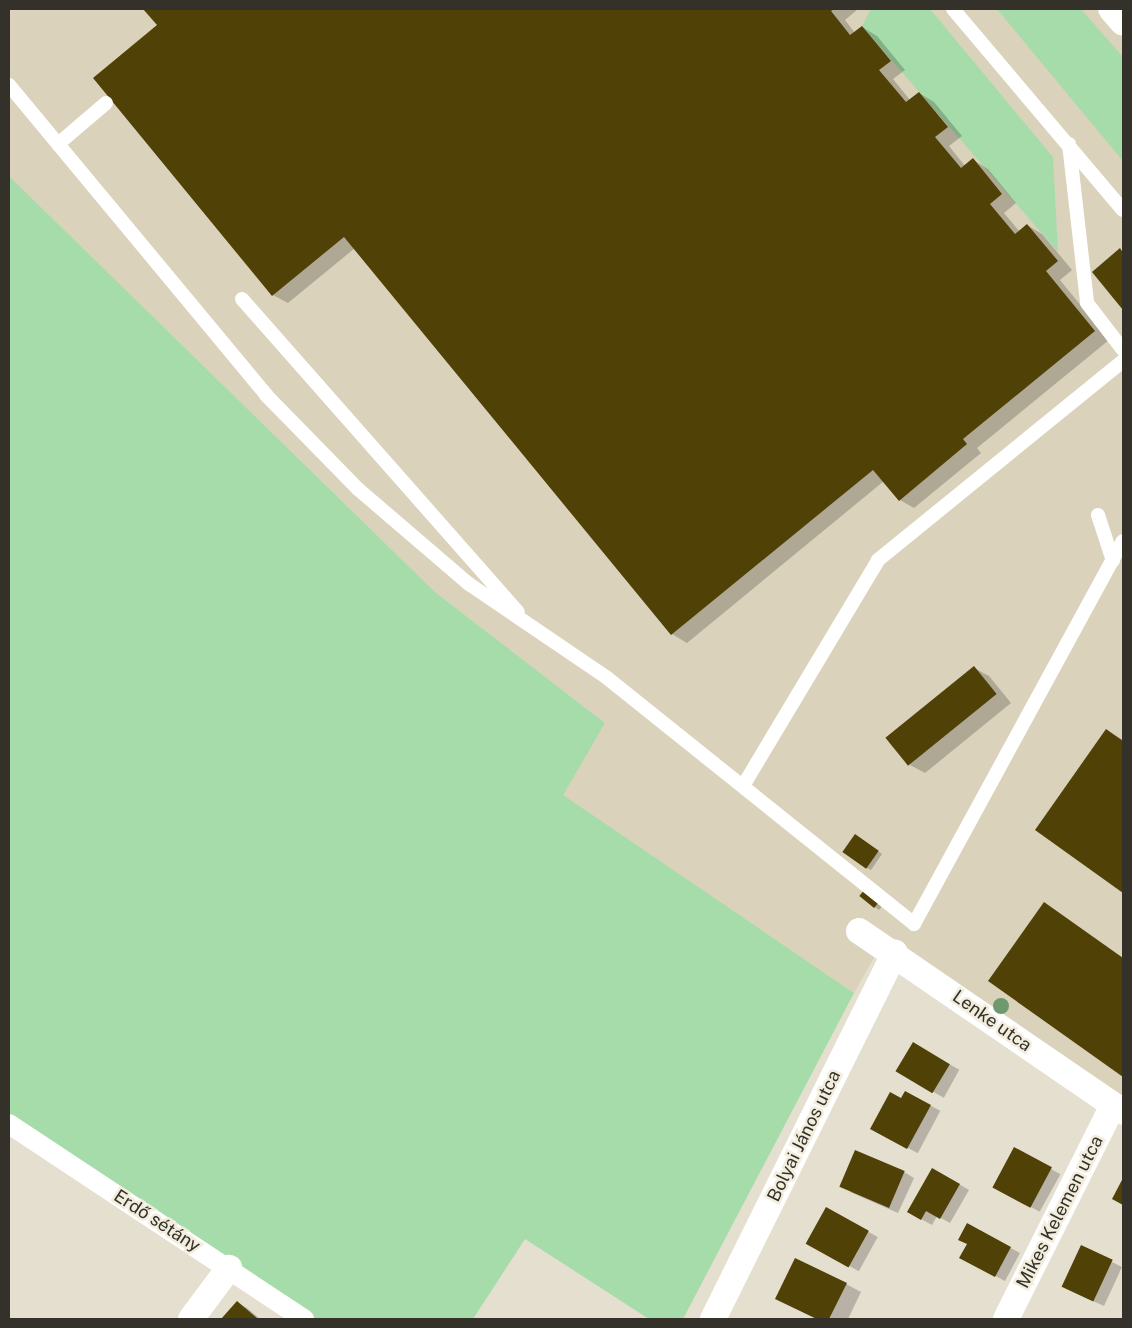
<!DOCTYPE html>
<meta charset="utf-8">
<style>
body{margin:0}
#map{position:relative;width:1132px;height:1328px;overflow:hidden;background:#e5dfcf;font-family:"Public Sans",sans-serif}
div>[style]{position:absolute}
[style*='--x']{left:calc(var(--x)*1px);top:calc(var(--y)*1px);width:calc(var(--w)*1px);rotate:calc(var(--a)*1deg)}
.built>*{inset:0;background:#dad2bb}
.green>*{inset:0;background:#a6dca9}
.shadow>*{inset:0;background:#0003;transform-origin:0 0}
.building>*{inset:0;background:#504107;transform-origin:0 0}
.service>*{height:14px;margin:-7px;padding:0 7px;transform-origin:7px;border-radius:7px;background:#fff}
.pedestrian>*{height:20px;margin:-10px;padding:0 10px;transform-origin:10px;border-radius:10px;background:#fff}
.minor>*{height:26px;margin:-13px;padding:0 13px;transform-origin:13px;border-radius:13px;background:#fff}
.trees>*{width:16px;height:16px;margin:-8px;border-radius:50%;background:#6e986e}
span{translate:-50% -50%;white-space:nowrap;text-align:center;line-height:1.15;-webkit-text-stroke:5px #f2eddc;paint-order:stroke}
.street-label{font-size:18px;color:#33312a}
.frame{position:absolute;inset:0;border:10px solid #33312a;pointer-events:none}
</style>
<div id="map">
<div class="built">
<div style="clip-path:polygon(9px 9px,1123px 9px,1123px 1101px,884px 940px,854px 993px,562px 795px,605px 723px,435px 592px,9px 176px)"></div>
</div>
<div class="green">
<div style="clip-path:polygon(871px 9px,930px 9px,1053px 157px,1058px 252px,862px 26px)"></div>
<div style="clip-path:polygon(997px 9px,1081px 9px,1123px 57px,1123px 161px)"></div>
<div style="clip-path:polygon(9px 176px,435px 592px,605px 723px,563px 795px,854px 993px,683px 1319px,649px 1319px,525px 1239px,473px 1319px,304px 1319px,9px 1124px)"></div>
</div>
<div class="shadow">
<div style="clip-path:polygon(145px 9px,858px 9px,845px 20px,855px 33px,862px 27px,877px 36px,905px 70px,893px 79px,910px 100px,919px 93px,934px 102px,962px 136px,949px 146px,965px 166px,973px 160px,988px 169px,1016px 203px,1004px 213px,1020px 232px,1027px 225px,1042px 234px,1072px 270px,1060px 280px,1109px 340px,977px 448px,981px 453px,914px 508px,900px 500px,884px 481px,687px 643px,672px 634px,355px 248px,288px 303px,273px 295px,159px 25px)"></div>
<div style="clip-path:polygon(1120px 250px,1123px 252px,1123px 308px,1093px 272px)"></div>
<div style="clip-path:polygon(974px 668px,989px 676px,1011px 703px,925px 773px,910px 765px)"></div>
<div style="clip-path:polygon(1107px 731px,1123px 740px,1123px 891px,1036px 830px)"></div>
<div style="clip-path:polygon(860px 839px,882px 854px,871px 870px,867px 868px)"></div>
<div style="clip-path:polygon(861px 896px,884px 904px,879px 910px)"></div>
<div style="clip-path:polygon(1045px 904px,1123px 958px,1123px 1075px,990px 981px)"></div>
<div style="left:913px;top:1044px;width:53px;height:32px;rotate:29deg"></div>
<div style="left:905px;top:1092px;width:40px;height:48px;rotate:28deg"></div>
<div style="left:1015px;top:1149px;width:52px;height:43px;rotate:29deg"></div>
<div style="clip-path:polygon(933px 1169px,969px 1190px,950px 1223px,937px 1216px,932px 1225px,908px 1212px)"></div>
<div style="clip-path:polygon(904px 1172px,914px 1178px,898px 1213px,850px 1192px)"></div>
<div style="left:827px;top:1209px;width:58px;height:39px;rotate:29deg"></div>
<div style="clip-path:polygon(968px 1225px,1020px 1253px,1005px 1281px,971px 1263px)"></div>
<div style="clip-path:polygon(1082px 1247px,1122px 1267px,1104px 1306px,1073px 1292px)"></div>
<div style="clip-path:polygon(846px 1284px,861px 1292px,848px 1319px,816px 1319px,776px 1299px)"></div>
<div style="clip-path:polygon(237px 1303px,247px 1308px,260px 1319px,223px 1319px)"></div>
</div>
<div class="building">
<div style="clip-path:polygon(143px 9px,834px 9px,831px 11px,850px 35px,862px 26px,891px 61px,879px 70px,906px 102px,919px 92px,948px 127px,935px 137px,961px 168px,973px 158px,1002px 194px,990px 204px,1015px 234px,1027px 224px,1058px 261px,1046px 271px,1095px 331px,963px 439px,967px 444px,899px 501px,873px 470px,671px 635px,344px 237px,272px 296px,93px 78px,157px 25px)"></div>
<div style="clip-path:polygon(1120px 248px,1123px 253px,1123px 310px,1092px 272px)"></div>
<div style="left:974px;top:666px;width:36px;height:114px;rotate:51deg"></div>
<div style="clip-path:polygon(1106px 729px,1123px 741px,1123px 893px,1035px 830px)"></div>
<div style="left:855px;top:834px;width:29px;height:22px;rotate:35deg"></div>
<div style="left:865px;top:889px;width:19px;height:9px;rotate:39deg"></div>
<div style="clip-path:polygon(1044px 902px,1123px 958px,1123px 1077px,988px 981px)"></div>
<div style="left:913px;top:1042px;width:43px;height:34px;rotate:31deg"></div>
<div style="clip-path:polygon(905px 1091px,931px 1105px,907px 1149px,870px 1129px,890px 1092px,901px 1098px)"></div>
<div style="left:1014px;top:1147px;width:43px;height:46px;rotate:28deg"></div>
<div style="left:855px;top:1150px;width:54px;height:40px;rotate:23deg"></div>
<div style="clip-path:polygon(932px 1168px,960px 1184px,940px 1219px,926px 1211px,921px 1220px,907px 1212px)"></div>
<div style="clip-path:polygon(1123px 1178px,1123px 1205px,1112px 1199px)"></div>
<div style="left:826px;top:1207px;width:49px;height:42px;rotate:29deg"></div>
<div style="clip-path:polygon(967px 1223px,1011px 1247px,995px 1277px,959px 1258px,967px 1244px,958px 1240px)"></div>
<div style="left:1081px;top:1245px;width:35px;height:46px;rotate:25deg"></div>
<div style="clip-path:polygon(795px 1258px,847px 1283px,829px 1319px,817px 1319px,775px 1299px)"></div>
<div style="clip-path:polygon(237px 1301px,258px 1319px,221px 1319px)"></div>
</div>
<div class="service">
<div style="--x:953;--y:9;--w:263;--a:49.8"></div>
<div style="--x:9;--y:85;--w:403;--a:50.3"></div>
<div style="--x:266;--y:395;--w:132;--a:45.6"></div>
<div style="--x:358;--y:489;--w:146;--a:40.6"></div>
<div style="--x:469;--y:584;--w:166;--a:34.2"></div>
<div style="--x:606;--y:677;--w:395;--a:38.7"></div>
<div style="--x:914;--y:924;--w:436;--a:-61.4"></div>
<div style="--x:58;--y:144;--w:63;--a:-40.5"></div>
<div style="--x:1069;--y:144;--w:160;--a:83.5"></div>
<div style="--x:1087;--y:303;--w:59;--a:52.5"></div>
<div style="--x:242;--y:299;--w:417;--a:48.6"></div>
<div style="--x:1098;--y:515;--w:48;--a:71.9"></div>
<div style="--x:743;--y:786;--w:263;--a:-59.1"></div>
<div style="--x:878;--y:560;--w:316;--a:-39.1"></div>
</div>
<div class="pedestrian">
<div style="--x:9;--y:1124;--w:354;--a:33.5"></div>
</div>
<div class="minor">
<div style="--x:1111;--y:9;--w:18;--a:49"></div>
<div style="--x:859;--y:931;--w:320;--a:34.4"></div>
<div style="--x:191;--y:1319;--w:64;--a:-53.3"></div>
<div style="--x:713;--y:1319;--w:409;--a:-63.6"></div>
<div style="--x:1006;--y:1319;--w:239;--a:-63.4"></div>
</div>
<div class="trees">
<div style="left:1001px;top:1006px"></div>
</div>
<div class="street-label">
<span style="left:992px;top:1021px;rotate:35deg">Lenke utca</span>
<span style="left:804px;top:1136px;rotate:-64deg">Bolyai János utca</span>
<span style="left:1060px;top:1212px;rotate:-63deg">Mikes Kelemen utca</span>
<span style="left:157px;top:1221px;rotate:33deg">Erdő sétány</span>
</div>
<div class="frame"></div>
</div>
